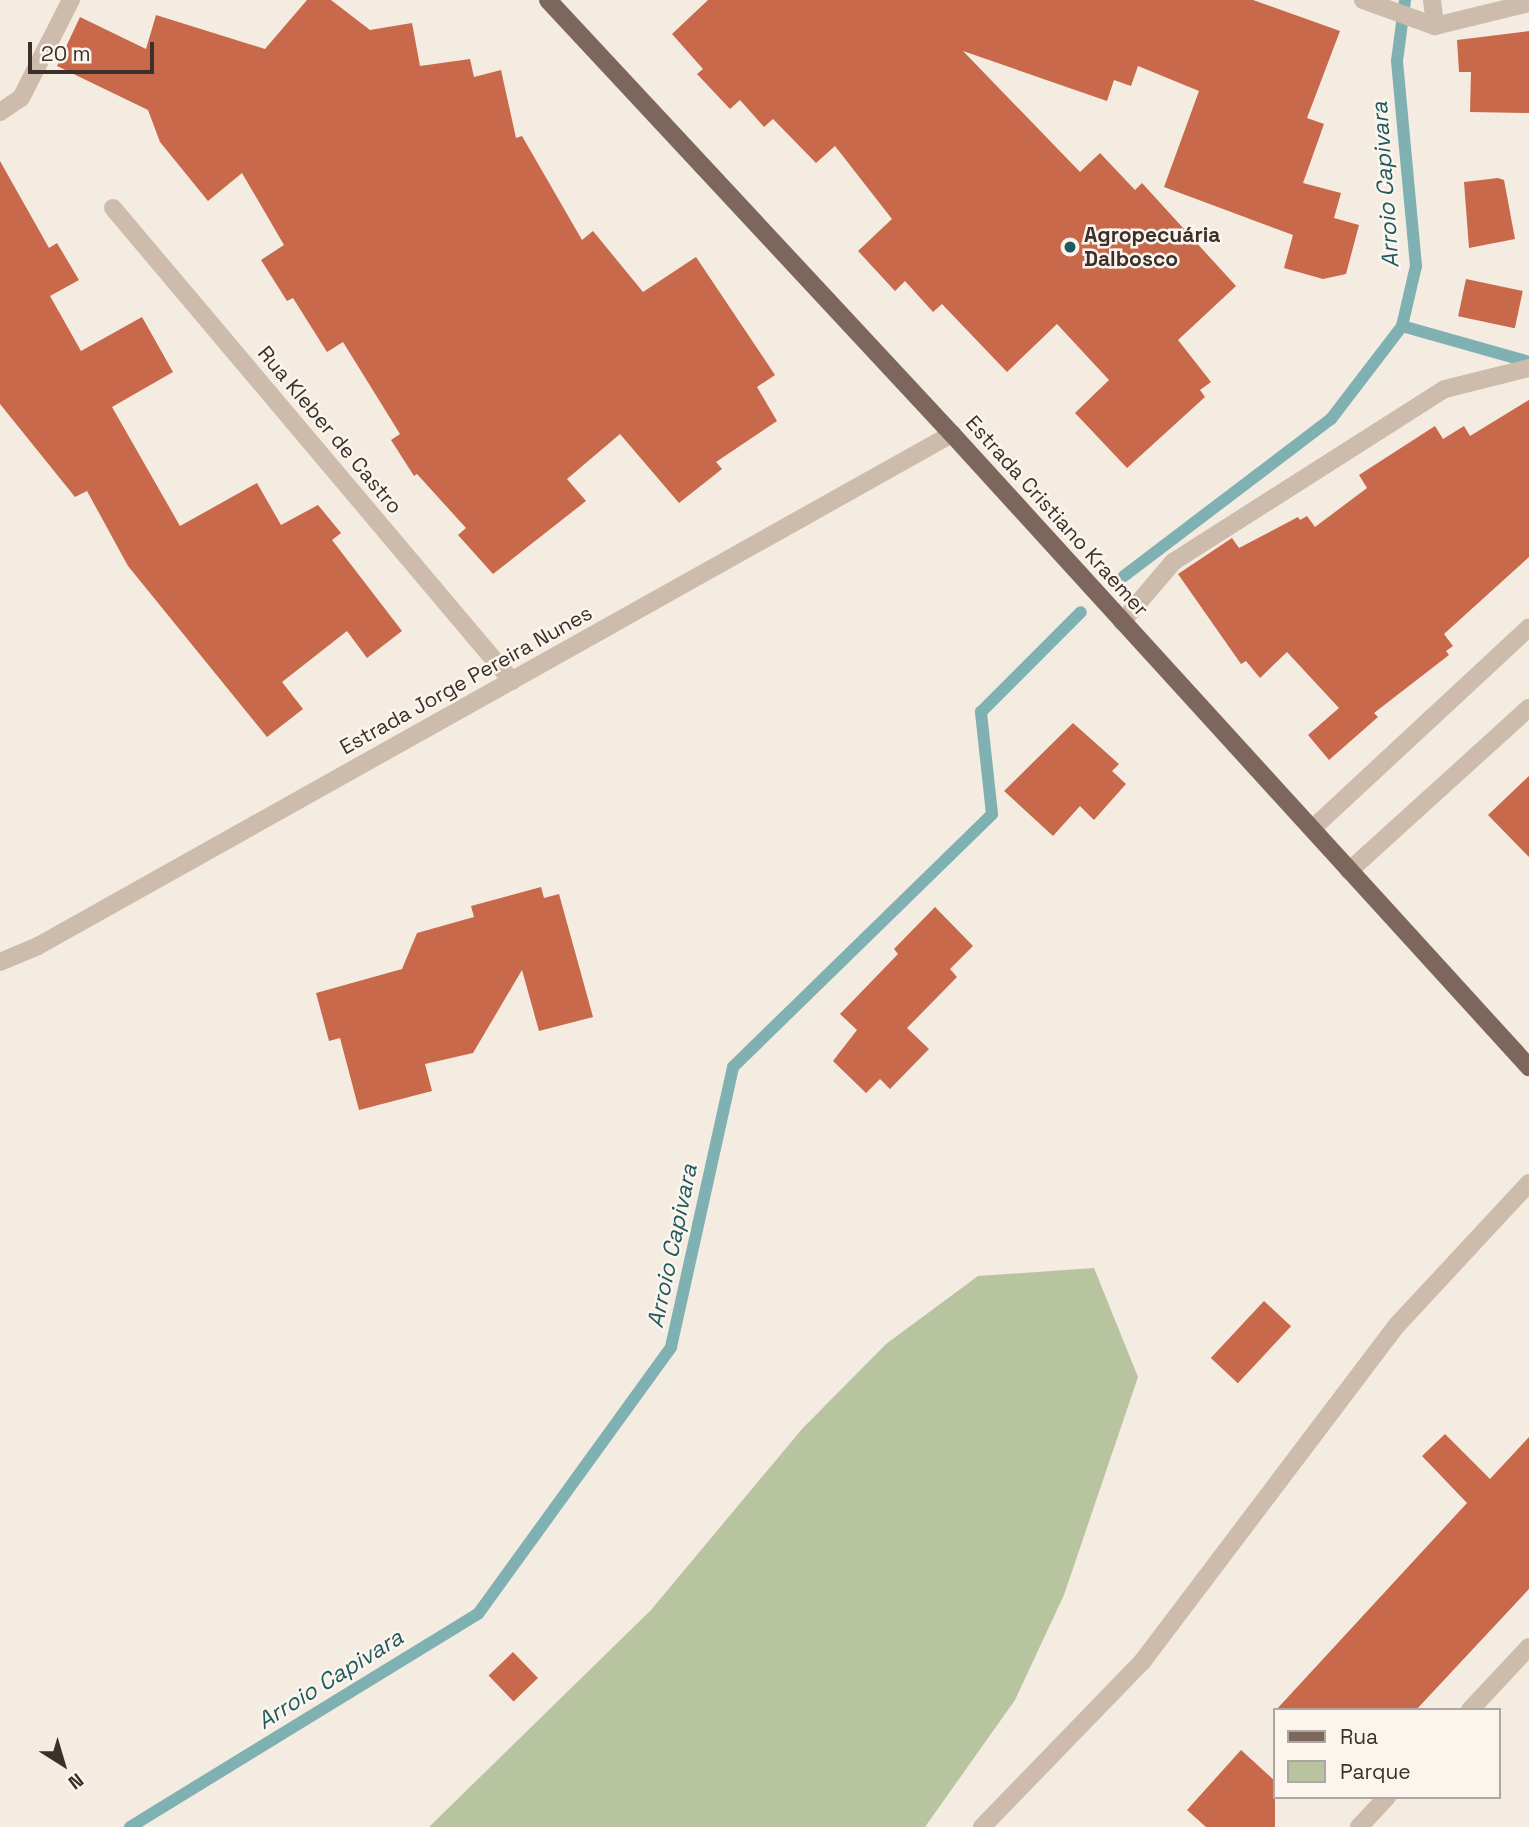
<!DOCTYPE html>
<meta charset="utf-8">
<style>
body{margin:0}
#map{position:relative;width:1529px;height:1827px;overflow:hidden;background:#f4ebe1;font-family:"Space Grotesk",sans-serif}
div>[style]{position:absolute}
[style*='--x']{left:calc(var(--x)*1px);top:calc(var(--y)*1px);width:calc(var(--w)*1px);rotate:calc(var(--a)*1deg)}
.green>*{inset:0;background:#b8c4a0}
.stream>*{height:12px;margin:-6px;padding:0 6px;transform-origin:6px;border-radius:6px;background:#7fb0b2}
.building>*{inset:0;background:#c8694b;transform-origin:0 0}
.minor>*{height:18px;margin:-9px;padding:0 9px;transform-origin:9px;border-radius:9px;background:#cdbbac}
.major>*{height:18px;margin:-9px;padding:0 9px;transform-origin:9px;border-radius:9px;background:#7d675c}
.dots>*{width:19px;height:19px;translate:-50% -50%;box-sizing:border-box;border:4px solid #fbf5ee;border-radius:50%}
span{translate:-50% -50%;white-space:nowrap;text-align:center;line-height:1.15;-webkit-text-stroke:5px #fbf5ee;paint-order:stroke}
.poi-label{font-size:21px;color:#3b302b;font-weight:700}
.left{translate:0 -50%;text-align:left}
.street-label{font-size:21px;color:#3b302b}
.water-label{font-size:23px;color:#1f5a5e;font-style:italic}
.legend{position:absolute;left:1273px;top:1708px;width:228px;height:91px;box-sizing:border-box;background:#fbf5ee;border:2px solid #aea6a0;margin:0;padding:9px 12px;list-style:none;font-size:21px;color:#3b302b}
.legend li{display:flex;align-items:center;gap:14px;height:35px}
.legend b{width:35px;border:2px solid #aea6a0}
.north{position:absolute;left:28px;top:1729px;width:70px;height:70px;-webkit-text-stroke:5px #fbf5ee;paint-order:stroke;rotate:143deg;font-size:19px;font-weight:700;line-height:28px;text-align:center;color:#3b302b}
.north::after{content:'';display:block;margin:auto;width:24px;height:32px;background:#3b302b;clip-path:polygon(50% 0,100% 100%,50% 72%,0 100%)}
.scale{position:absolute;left:28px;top:42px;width:126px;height:32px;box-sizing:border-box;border:4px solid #3b302b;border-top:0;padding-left:9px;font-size:21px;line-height:24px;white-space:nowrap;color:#3b302b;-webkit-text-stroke:5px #fbf5ee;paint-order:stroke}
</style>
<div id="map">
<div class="green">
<div style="clip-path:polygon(1094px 1268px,1138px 1377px,1064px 1595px,1015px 1700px,925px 1827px,429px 1827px,651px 1610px,802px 1429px,886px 1344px,978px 1276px)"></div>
</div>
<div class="stream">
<div style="--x:1402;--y:326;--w:132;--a:15.8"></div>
<div style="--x:1124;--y:576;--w:260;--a:-37.2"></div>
<div style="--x:1331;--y:419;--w:117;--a:-52.6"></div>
<div style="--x:1402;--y:326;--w:62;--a:-76.9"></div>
<div style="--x:1416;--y:266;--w:206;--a:-95.3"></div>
<div style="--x:1397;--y:61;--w:62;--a:-82.5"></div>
<div style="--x:130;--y:1827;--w:408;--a:-31.5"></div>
<div style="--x:478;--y:1614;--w:329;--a:-54.1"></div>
<div style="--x:671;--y:1347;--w:287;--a:-77.5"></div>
<div style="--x:733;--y:1067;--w:362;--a:-44.3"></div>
<div style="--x:992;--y:814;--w:103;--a:-96.2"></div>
<div style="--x:981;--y:712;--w:141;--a:-45"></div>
</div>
<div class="building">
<div style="clip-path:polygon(307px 0,331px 0,370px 30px,412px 23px,420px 66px,470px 59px,474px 77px,501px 70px,516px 138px,522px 136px,582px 240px,593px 231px,643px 292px,696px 257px,775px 375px,757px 387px,777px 421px,716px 462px,722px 469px,679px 503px,620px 434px,567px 479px,586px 501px,493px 574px,458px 535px,466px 528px,417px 474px,414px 476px,391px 440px,400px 434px,343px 342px,327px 352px,293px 298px,287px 301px,261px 260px,284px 245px,242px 173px,208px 201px,160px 142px,148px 110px,57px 66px,80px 17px,146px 49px,156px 15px,265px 49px)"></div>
<div style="clip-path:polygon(708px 0,1253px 0,1340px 31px,1307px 118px,1324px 124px,1303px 183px,1341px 193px,1334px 218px,1359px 225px,1346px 274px,1323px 279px,1284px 268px,1293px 235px,1164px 187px,1199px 91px,1138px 66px,1131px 86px,1114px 80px,1107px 101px,963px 51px,1080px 172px,1100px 153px,1135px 190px,1142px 183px,1236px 286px,1178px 340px,1211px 382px,1200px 390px,1205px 397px,1127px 468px,1075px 413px,1109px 380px,1057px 324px,1007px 372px,942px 304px,933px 312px,905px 281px,895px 291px,858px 251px,892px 219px,835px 146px,816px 163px,773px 119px,764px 127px,740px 100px,730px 109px,697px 74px,703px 69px,672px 34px)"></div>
<div style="clip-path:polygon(1529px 31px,1529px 113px,1470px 112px,1471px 72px,1459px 72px,1457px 40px)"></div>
<div style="clip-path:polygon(0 161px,49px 248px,57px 243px,79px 280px,50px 296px,81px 351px,142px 317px,173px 372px,112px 407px,180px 526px,257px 483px,281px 525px,318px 505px,341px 533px,332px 540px,402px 631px,367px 658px,347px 631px,282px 682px,303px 709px,267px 737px,128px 566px,87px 491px,75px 497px,0 404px)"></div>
<div style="clip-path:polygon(1498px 178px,1504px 180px,1515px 239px,1469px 248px,1464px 182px)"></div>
<div style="left:1466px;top:279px;width:58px;height:38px;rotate:12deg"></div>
<div style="clip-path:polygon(1529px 400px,1529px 557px,1444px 634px,1453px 646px,1446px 651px,1449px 655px,1374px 713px,1378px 717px,1329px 760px,1308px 735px,1339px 708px,1287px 652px,1260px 678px,1246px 661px,1241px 664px,1178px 574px,1232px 538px,1239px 548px,1298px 517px,1300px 520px,1307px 516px,1315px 527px,1367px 488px,1359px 475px,1435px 426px,1443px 439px,1464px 426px,1470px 436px)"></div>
<div style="clip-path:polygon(1073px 723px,1119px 764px,1112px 771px,1126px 784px,1094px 820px,1080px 806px,1053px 836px,1004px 791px)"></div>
<div style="clip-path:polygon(1529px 776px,1529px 857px,1488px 815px)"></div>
<div style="clip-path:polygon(541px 887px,544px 898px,559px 894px,593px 1017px,539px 1031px,522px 970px,473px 1053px,425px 1064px,432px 1091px,359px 1110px,340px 1038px,329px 1041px,316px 993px,402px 969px,417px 933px,474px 917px,471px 906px)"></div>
<div style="clip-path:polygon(935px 907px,973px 946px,950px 969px,957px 977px,907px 1028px,929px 1049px,890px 1089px,880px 1079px,866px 1093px,833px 1061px,857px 1030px,840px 1014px,898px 954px,894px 949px)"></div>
<div style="left:1264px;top:1301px;width:37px;height:78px;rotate:43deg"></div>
<div style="clip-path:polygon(1445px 1434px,1490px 1479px,1529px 1437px,1529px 1589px,1416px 1710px,1276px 1710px,1467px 1503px,1422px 1456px)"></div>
<div style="left:513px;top:1652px;width:36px;height:34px;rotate:46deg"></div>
<div style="clip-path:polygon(1241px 1750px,1275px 1781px,1275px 1827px,1206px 1827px,1187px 1810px)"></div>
</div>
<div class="minor">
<div style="--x:1363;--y:0;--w:77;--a:19.9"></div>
<div style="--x:1435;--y:26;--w:97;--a:-13.7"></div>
<div style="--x:1432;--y:0;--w:26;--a:83"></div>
<div style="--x:0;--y:112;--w:25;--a:-34"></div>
<div style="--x:21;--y:98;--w:110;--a:-63"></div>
<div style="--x:113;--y:208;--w:619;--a:49.85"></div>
<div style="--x:1122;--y:622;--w:79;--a:-49.6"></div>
<div style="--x:1173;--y:562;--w:322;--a:-32.5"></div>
<div style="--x:1445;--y:389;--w:87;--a:-14"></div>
<div style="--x:1312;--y:829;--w:296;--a:-42.9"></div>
<div style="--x:1349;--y:871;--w:243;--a:-42.2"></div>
<div style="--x:0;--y:962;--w:41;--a:-22.8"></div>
<div style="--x:38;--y:946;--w:1048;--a:-29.26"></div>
<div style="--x:1470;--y:1710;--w:86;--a:-46.9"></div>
<div style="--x:982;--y:1827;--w:230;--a:-45.9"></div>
<div style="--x:1142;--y:1662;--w:424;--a:-52.9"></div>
<div style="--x:1398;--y:1324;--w:192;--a:-47.1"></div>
<div style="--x:1359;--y:1827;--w:41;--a:-47"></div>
</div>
<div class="major">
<div style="--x:548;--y:0;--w:593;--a:47.05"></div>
<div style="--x:952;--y:434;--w:857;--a:47.65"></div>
</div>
<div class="dots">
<div style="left:1070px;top:247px;background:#1f5a5e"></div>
</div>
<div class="poi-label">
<span class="left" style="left:1084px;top:247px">Agropecuária<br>Dalbosco</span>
</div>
<div class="street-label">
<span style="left:330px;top:430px;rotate:50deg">Rua Kleber de Castro</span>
<span style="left:1057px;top:516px;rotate:48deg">Estrada Cristiano Kraemer</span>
<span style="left:466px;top:680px;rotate:-29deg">Estrada Jorge Pereira Nunes</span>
</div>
<div class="water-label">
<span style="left:1385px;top:185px;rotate:-94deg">Arroio Capivara</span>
<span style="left:672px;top:1246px;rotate:-78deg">Arroio Capivara</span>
<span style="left:330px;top:1679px;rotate:-32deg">Arroio Capivara</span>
</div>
<ul class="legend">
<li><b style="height:9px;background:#7d675c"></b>Rua</li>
<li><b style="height:19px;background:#b8c4a0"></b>Parque</li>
</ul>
<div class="north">N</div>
<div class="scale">20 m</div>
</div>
